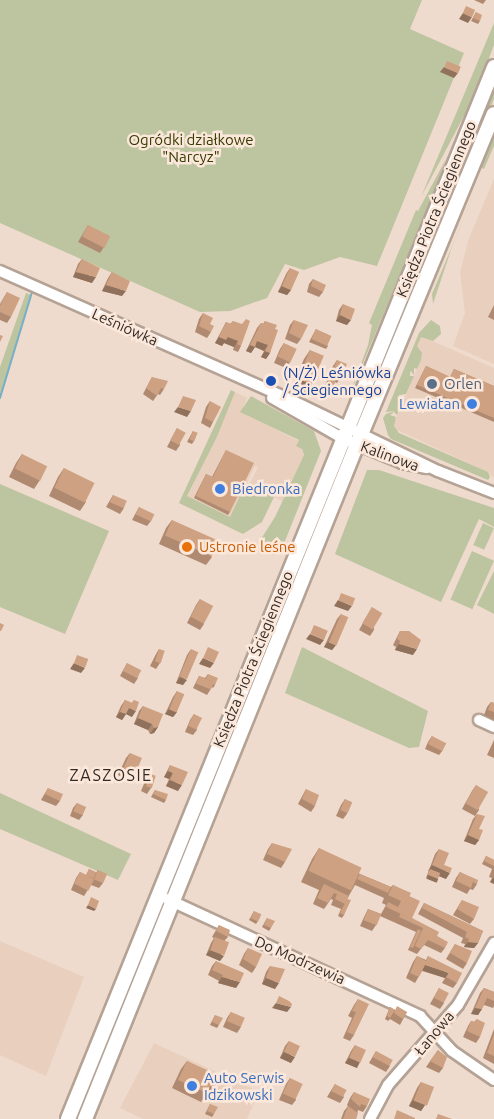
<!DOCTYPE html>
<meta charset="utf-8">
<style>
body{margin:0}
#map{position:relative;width:494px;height:1119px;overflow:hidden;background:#efdbcd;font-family:Ubuntu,sans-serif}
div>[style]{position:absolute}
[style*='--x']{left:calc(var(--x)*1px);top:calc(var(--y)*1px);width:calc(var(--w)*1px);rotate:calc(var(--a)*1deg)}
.built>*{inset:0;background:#e9cfbd}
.green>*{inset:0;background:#bdc4a0;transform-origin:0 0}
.stream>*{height:2px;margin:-1px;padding:0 1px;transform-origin:1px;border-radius:1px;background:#76afc6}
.roads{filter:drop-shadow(2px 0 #b4a295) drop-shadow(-2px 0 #b4a295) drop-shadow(0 2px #b4a295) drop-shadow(0 -2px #b4a295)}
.minor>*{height:10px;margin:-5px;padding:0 5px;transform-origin:5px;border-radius:5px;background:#fff}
.major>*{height:14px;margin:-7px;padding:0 7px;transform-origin:7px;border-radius:7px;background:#fff}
.wall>*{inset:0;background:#b08a70}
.shaded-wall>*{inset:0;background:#90715b;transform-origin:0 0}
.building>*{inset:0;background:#cda182;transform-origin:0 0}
.dots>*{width:16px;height:16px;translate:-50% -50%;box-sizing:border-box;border:3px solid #fce8db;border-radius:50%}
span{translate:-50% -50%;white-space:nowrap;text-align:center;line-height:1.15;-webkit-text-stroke:5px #fce8db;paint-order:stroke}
.park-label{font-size:15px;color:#363c00}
.street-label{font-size:15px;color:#322b25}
.transit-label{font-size:15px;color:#164399}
.left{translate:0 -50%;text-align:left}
.service-label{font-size:15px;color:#4e5e75}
.shop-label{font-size:15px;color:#366cbe}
.right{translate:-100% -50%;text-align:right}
.food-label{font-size:15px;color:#c56008}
.neighbourhood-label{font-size:16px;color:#322b25;letter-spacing:1.5px}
</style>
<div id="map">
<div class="built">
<div style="clip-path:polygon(494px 179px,494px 364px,453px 346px,465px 313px,460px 272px,469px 238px)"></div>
<div style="clip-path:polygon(421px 336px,494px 368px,494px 478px,488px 472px,395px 429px,394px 423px,422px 357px,416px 346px)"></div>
<div style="clip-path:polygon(235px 392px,247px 398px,241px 412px,299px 441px,304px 456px,282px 501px,249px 485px,258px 467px,255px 466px,230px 517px,187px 497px,216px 439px,218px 429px)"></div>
<div style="clip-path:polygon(0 941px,84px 977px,46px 1076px,0 1055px)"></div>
<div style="clip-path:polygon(154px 1043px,259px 1092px,247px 1119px,143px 1119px,120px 1108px)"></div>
</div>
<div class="green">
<div style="clip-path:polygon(0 0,422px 0,410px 29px,464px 53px,377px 266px,340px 257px,304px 270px,285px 264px,267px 298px,230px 311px,200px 312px,0 223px)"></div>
<div style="clip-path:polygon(494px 23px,494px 45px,474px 97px,421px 197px)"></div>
<div style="clip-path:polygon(494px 81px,494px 99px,364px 409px,410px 296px,423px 255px)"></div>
<div style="clip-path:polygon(494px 135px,494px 146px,484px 169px,480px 167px)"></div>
<div style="clip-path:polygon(446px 159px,434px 194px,347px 401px,368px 345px,372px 325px,369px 323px,416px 210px,418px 211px)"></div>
<div style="clip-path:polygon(483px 173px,452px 247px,433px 304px,432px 294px)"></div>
<div style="clip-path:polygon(26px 293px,31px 295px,0 398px,0 367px)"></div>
<div style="clip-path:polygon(431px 320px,440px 326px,441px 334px,433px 341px,421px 337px,417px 346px,422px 353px,421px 360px,417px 369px,414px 368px,414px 375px,411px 371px,410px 373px,410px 376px,414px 376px,406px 394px,399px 395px,400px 403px,396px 410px,402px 402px,397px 415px,394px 412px,390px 415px,396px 417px,394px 426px,399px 433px,488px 472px,490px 477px,488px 480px,391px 439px,388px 435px,383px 418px,386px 414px,395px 411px,386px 412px,419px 333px)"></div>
<div style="clip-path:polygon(231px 390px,235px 392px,216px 439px,187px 496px,230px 517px,246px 483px,274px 497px,262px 522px,243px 534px,179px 503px)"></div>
<div style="clip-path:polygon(251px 396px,314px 431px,321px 451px,285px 541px,274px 555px,264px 551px,261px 539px,275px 517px,304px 455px,302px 449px,296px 446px,299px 440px,240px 412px)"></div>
<div style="clip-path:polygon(367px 470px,379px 470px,494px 508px,494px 527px,479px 519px,441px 602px,335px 554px)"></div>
<div style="clip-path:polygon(0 484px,109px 531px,65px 634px,0 607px)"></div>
<div style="left:483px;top:523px;width:12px;height:24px;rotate:24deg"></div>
<div style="left:472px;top:551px;width:24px;height:53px;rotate:24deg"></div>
<div style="clip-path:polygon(494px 571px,494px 614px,477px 605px)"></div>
<div style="clip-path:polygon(302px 647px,428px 711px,419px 747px,409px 748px,285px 693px)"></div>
<div style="clip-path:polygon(0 793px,131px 854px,118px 880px,0 829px)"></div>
</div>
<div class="stream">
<div style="--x:0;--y:398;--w:114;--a:-73.2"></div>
</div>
<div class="roads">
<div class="minor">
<div style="--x:0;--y:271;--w:318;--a:23.9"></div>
<div style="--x:291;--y:400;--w:163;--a:25.8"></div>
<div style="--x:438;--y:471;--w:60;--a:21.4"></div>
<div style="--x:272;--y:398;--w:81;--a:29.7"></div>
<div style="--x:342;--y:438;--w:65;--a:22.6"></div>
<div style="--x:402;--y:463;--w:25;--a:12"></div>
<div style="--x:479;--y:720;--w:17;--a:25"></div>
<div style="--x:167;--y:899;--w:279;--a:24.8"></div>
<div style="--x:420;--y:1016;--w:47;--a:47.6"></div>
<div style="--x:452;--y:1051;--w:51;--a:34.6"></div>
<div style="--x:370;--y:1119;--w:38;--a:-62"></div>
<div style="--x:388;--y:1085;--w:106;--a:-48.8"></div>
<div style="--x:458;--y:1005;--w:72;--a:-59.9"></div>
</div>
<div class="major">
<div style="--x:68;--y:1119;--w:1135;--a:-67.95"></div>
<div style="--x:85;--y:1119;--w:728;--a:-68.05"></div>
<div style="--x:357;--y:444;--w:357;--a:-67.5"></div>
</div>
</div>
<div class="wall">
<div style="clip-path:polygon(474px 0,486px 0,483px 4px)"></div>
<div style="clip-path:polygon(476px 12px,480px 21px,478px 24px,471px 21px)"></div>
<div style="clip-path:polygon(88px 225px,104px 247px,100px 253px,78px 242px)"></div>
<div style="clip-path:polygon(82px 259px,92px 283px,73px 277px,78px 264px)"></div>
<div style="clip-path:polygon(290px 268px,291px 290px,287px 295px,278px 292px,286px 274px)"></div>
<div style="clip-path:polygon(112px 272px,122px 296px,102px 291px,108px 278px)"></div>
<div style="clip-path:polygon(313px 279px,323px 292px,319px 297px,307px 292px,309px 284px)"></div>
<div style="clip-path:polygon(7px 292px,11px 317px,7px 323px,0 320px,0 304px)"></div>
<div style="clip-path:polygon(343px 304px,347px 325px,336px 321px,339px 310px)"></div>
<div style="clip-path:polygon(494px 305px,494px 320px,488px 317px)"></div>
<div style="clip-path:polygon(203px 313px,211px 332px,207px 338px,195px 332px,199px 319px)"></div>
<div style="clip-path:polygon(294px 320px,301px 339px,297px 344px,285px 339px,290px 325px)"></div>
<div style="clip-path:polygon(233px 321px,241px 346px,238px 352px,233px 350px,234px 347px,224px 343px,222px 346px,215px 343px,226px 322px,230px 324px)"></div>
<div style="clip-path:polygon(265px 321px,275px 329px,270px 353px,266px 359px,261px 357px,264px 351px,255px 347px,251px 353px,246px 351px,257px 328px,261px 323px,263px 324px)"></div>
<div style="clip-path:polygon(316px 329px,328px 346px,326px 349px,309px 342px)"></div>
<div style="clip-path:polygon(284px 343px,290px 362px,286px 368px,274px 363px,280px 349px)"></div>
<div style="clip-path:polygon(310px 350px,312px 385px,307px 393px,292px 387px,304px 359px)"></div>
<div style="clip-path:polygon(337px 360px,341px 377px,337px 383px,335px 382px,330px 392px,326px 398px,321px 396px,333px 366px)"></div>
<div style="clip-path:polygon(426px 366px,450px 377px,454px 369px,494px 386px,494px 422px,415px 388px)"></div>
<div style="clip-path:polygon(152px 377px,164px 389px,160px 395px,158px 394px,153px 401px,143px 394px)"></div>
<div style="clip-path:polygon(210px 401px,213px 422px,210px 428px,201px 423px,206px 407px)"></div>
<div style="clip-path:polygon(177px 428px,180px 445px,176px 451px,167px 447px)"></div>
<div style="clip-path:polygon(193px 431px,194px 441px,192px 444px,187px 442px)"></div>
<div style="clip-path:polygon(226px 450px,230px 512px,228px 515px,194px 498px,206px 474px,212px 477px)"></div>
<div style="clip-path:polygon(22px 454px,40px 480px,34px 489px,9px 477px,16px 463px)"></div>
<div style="clip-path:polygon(64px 468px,86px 502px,80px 511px,49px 496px,58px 477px)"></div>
<div style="clip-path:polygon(113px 495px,124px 508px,120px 514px,106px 507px)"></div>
<div style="clip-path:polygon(139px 507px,151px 521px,147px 526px,132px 520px)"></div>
<div style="clip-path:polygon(172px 520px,212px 557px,206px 565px,159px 544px,166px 528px)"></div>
<div style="clip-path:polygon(200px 599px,204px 624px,200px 630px,187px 623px,196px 605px)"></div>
<div style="clip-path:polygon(372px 607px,374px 630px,370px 636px,359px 630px)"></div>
<div style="clip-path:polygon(341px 614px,336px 645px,332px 650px,324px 647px,337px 619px)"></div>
<div style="clip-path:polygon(400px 631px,413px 655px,395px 650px,396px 647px,393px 645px)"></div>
<div style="clip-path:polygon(159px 649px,160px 663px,156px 669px,150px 666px,156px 654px)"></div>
<div style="clip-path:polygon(191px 649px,183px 685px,176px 683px,187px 655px)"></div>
<div style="clip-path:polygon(127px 663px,138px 678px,134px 684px,120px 676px)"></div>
<div style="clip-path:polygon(208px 674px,215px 685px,213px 688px,212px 687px,207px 695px,193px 688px,199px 676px,205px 678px)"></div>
<div style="clip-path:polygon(177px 691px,177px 712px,173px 717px,165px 714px,173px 697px)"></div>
<div style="clip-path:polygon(125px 700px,132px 703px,134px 700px,132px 717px,126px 714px,122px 720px,116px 717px,121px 706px)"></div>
<div style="clip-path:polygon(491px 702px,494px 703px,494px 720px,484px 715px,487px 707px)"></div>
<div style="clip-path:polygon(143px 706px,158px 727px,154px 733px,150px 734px,148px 730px,134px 724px,139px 711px)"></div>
<div style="clip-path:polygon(194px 714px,197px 730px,193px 735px,185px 732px,190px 720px)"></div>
<div style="clip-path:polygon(432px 736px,443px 750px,439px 755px,425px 749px,428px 742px)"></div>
<div style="clip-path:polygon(494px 740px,494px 758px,487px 755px)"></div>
<div style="clip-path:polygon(130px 753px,134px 775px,130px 781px,118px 775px,126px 758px)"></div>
<div style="clip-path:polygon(170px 765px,178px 791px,166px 786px,169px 779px,164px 777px)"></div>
<div style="clip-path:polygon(150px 774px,151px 788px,147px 794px,141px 791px,146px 779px)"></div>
<div style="clip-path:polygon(476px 785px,479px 810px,475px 816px,462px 809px,472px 791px)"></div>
<div style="clip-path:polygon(48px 788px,60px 801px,56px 806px,41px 800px)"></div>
<div style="clip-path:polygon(306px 789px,315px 806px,311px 812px,298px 804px)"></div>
<div style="clip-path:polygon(155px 790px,166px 800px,164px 803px,151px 797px)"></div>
<div style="clip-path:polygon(345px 799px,347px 814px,343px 819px,336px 816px,341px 805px)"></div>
<div style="clip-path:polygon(77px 803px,83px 815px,79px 820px,70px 816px,73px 808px)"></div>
<div style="clip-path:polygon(477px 814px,479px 829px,479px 840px,475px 845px,464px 841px,473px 819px)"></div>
<div style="clip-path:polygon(272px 843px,285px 862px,281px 868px,263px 860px,268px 849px)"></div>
<div style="clip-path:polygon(319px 848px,360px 874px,391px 887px,393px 885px,409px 896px,412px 918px,437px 936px,445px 948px,441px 953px,424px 945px,417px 954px,408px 950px,416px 932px,380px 916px,376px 925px,372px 931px,360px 926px,365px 915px,368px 909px,381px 914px,386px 905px,382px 903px,384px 898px,355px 885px,347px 899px,344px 915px,342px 918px,338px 916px,341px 909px,331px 905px,333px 900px,331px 899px,324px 909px,313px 904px,319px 890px,301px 882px,312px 859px)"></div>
<div style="clip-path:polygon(439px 849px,444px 865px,446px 879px,439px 876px,436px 882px,426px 878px,435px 854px)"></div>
<div style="clip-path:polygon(486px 856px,494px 860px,494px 884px,490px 882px,492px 878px,489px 877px,492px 869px,482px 864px)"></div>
<div style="clip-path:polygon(89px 869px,96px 873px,98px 870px,103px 883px,99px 888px,91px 885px,84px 896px,71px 890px,76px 878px,80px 872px,86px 875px)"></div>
<div style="clip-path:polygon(460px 872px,477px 884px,473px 890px,470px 889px,467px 894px,452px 887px,456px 878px)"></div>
<div style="clip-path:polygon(462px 900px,474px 919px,470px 924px,453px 915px)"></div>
<div style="clip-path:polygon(424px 903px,483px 931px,478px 943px,474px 948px,464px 947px,465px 944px,461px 943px,463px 938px,418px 914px)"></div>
<div style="clip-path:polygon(254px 911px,258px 921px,256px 924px,249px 920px)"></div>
<div style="clip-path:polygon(267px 918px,271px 928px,269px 931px,262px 927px)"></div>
<div style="clip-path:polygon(219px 925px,228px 937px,225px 940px,220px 961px,206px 955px,211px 943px,214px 938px,212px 937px)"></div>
<div style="clip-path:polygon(455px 944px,467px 963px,463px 969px,446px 959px)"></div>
<div style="clip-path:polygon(248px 948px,256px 967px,252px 973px,239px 965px,244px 954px)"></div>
<div style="clip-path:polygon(417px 956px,426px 960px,428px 956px,457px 983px,453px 988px,442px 983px,445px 978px,422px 971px,415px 983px,406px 978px,413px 962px)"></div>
<div style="clip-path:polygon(216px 961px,236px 988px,218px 983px,219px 981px,208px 975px,212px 966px)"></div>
<div style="clip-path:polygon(270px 966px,275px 989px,262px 984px,266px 972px)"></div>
<div style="clip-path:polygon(439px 988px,444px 1003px,440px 1009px,430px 1004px)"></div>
<div style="clip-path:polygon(484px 988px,494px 992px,494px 1006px,493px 1008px,484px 1005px,478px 1015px,471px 1014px,480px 993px)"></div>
<div style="clip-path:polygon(358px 999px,354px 1035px,350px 1041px,343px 1038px,352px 1018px,348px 1016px,354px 1005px)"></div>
<div style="clip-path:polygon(390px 1007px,395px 1010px,407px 1012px,400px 1025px,390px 1019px,388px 1021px,385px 1019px)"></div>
<div style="clip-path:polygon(231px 1012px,241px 1027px,237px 1033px,223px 1027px,227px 1018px)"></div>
<div style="clip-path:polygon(215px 1015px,219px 1025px,217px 1028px,210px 1025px)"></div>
<div style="clip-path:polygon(477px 1019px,480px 1037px,476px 1043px,463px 1037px,468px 1026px,471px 1021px,474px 1022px)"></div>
<div style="clip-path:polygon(494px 1029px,494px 1064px,483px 1058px)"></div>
<div style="clip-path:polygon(289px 1041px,291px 1063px,280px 1058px,285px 1046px)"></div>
<div style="clip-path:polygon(355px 1045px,357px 1068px,345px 1063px,351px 1051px)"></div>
<div style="clip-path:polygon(438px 1050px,443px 1068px,439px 1073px,426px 1067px)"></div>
<div style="clip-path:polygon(376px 1051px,390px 1066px,386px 1072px,369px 1063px)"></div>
<div style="clip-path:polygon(187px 1061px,215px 1077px,216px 1088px,210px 1096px,206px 1094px,201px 1102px,172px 1088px,181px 1069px)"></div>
<div style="clip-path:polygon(290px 1078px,296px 1100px,292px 1105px,279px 1100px,286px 1084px)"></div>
<div style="clip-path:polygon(421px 1082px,425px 1105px,421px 1111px,409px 1106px,417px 1088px)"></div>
<div style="clip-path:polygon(335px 1084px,344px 1097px,340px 1103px,327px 1097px)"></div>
<div style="clip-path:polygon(354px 1092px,367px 1106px,363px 1112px,358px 1110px,356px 1119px,341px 1119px,344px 1111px,348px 1106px,347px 1105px,350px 1098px)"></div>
<div style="clip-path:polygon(210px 1104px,214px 1114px,212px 1117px,205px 1114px)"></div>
</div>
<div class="shaded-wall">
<div style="clip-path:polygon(463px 13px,472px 17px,468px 23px,459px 19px)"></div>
<div style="clip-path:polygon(444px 67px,458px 73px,454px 78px,440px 72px)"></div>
<div style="clip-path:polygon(76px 272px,96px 277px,92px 283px,73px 277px)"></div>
<div style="clip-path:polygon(106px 285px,126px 291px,122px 296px,102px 291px)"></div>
<div style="clip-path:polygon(282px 286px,291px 290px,287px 295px,278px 292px)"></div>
<div style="clip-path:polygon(340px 315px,351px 320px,347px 325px,336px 321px)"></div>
<div style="clip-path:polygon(219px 337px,228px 337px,238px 341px,234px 347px,224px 343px,222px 346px,215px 343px)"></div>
<div style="clip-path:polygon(257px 341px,268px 345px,264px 351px,253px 346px)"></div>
<div style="clip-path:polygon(250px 345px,255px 347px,251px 353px,246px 351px)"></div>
<div style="clip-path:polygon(265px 351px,270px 353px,266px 359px,261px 357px)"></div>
<div style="clip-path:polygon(298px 379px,312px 385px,307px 393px,292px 387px)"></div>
<div style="clip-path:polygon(178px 407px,191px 411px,187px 417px,174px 412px)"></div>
<div style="clip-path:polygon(338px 600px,352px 606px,348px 611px,334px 606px)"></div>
<div style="clip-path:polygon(310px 634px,324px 640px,320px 645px,306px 639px)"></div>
<div style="clip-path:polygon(328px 642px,336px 645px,332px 650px,324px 647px)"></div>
<div style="clip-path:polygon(399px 644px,417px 649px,413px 655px,395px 650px)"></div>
<div style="clip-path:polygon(203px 658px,214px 663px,210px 668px,199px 664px)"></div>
<div style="clip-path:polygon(74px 663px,85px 668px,81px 673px,70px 669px)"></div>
<div style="clip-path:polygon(180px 677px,187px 680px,183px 685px,176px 683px)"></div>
<div style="clip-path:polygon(129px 708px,136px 711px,132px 717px,126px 714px,122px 720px,116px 717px,120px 712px)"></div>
<div style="clip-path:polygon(169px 709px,177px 712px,173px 717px,165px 714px)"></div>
<div style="clip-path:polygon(138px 718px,152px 724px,148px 730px,134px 724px)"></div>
<div style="clip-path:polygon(158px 727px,154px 733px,150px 734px,154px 728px)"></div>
<div style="clip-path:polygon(168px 771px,173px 773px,169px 779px,164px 777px)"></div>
<div style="clip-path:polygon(170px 780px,182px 785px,178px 791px,166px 786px)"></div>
<div style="clip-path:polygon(468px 835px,479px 840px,475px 845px,464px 841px)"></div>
<div style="clip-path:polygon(432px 865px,450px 873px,446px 879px,429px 872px,430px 869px,429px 871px,428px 871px)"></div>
<div style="left:428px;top:875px;width:11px;height:4px;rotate:22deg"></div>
<div style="clip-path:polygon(494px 877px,494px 884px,490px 882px)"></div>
<div style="clip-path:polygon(88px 905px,96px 909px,94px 911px,86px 908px)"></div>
<div style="clip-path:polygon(468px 942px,478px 943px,474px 948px,464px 947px)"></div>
<div style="clip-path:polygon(210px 950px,224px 956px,220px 961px,206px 955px)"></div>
<div style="clip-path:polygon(425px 965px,449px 973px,445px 978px,421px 970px)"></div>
<div style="clip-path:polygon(222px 977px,240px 982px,236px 988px,218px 983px)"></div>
<div style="clip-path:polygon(266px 978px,279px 983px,275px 989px,262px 984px)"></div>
<div style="clip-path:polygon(276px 1003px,291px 1007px,287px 1012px,272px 1008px)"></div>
<div style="clip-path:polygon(475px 1008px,482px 1009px,478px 1015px,471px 1014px)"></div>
<div style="clip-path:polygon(284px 1052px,295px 1057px,291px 1063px,280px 1058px)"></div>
<div style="clip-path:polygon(349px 1058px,360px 1062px,357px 1068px,345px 1063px)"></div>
<div style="clip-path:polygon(413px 1100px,425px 1105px,421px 1111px,409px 1106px)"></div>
</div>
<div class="building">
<div style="left:466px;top:6px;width:10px;height:8px;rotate:24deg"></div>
<div style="clip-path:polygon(476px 12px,482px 15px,480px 21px,473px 18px)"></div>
<div style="left:447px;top:61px;width:15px;height:7px;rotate:23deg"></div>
<div style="left:88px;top:225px;width:25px;height:13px;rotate:27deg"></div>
<div style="clip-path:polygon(82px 259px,100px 268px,96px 277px,76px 272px)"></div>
<div style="left:290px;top:268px;width:10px;height:20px;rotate:24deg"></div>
<div style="clip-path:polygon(112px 272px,130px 281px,126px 291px,106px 285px)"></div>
<div style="clip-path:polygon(313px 279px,326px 285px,323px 292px,311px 286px)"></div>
<div style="clip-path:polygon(7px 292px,20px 298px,11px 317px,0 312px,0 306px)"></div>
<div style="clip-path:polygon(343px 304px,355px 309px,351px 320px,340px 315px)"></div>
<div style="clip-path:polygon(203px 313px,213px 318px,210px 324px,214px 326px,211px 332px,199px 326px)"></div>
<div style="clip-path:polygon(246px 319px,250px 321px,241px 346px,237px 344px,238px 341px,228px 337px,226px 340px,219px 337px,226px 322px,231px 324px,233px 321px,242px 324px)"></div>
<div style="clip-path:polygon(294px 320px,308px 325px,301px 339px,289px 333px)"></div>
<div style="clip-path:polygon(265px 321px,277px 325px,275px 329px,278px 330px,270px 353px,265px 351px,268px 345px,257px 341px,255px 347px,250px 345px,261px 323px,264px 324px)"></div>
<div style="left:316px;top:329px;width:17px;height:11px;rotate:24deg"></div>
<div style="clip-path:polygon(0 335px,3px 336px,0 342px)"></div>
<div style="left:284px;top:343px;width:14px;height:15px;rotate:25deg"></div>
<div style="left:310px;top:350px;width:15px;height:31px;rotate:23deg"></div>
<div style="clip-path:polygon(337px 360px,347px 364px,341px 377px,338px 376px,330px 392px,325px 390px)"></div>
<div style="clip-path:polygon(426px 366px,450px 377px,454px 369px,494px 386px,494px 418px,417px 385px)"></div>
<div style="clip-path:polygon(152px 377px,168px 381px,164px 389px,161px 388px,157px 396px,146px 388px)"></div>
<div style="clip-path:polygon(183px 396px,196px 400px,191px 411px,178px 407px)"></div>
<div style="clip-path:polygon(210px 401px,221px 407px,213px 422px,205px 418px)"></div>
<div style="left:177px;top:428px;width:10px;height:14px;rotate:29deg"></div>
<div style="left:193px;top:431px;width:5px;height:9px;rotate:22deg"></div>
<div style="clip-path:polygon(226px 450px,254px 463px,230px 512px,196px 496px,206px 474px,213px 477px)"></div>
<div style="left:22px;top:454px;width:28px;height:16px;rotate:26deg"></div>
<div style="left:64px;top:468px;width:34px;height:22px;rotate:26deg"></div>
<div style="left:113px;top:495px;width:15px;height:8px;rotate:23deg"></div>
<div style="left:139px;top:507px;width:17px;height:8px;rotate:25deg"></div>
<div style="left:172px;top:520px;width:51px;height:17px;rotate:24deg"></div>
<div style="left:341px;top:593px;width:15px;height:8px;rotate:20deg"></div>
<div style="left:200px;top:599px;width:15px;height:20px;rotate:28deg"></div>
<div style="left:372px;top:607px;width:12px;height:19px;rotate:31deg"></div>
<div style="left:341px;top:614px;width:8px;height:31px;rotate:23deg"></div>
<div style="clip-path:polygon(0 623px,4px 625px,1px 631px,0 631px)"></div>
<div style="left:314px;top:625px;width:15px;height:10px;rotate:23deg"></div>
<div style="clip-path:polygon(400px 631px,409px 631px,421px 640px,417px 649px,399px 644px,400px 641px,397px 639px)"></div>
<div style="left:208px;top:647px;width:12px;height:12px;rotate:24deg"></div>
<div style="left:159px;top:649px;width:6px;height:13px;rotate:18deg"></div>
<div style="left:191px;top:649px;width:8px;height:30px;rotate:23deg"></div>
<div style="left:77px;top:655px;width:12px;height:9px;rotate:20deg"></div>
<div style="left:127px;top:663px;width:16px;height:9px;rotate:27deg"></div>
<div style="clip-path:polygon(208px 674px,218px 678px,215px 685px,213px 684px,214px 682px,206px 679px)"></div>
<div style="left:199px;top:676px;width:16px;height:8px;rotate:22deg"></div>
<div style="left:177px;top:691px;width:8px;height:20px;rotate:23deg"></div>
<div style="clip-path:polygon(125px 700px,132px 703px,134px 700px,139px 702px,136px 711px,129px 708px,126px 714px,120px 712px)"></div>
<div style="clip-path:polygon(491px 702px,494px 703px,494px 712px,488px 710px)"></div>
<div style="clip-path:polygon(143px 706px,163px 714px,158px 727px,154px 728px,152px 724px,138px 718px)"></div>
<div style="left:194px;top:714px;width:9px;height:13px;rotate:27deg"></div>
<div style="left:432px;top:736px;width:16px;height:9px;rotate:27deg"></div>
<div style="left:130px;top:753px;width:13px;height:19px;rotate:23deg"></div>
<div style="clip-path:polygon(170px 765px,188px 772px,182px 785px,170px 780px,173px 773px,168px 771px)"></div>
<div style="left:150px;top:774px;width:6px;height:13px;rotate:18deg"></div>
<div style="left:476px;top:785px;width:14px;height:21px;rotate:30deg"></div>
<div style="clip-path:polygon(48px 788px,63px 794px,60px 801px,45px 794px)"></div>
<div style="clip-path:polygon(306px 789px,319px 795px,315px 806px,302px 799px)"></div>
<div style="clip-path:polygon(155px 790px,168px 794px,166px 800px,153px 794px)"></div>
<div style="left:345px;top:799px;width:8px;height:12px;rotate:23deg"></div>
<div style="left:77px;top:803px;width:10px;height:9px;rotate:24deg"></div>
<div style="clip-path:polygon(477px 814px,485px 816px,479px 829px,483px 830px,479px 840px,468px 835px)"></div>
<div style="clip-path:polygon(272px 843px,292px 849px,285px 862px,267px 854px)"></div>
<div style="left:319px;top:848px;width:47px;height:25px;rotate:25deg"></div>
<div style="clip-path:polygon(439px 849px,449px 853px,444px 865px,452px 868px,450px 873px,432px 865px)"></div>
<div style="clip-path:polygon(486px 856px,494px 860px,494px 866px,484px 861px)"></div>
<div style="left:89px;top:869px;width:8px;height:7px;rotate:23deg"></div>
<div style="left:430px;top:869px;width:11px;height:6px;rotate:22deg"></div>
<div style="left:98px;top:870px;width:10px;height:10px;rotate:24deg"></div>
<div style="left:80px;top:872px;width:16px;height:13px;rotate:27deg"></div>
<div style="clip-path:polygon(460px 872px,478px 880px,477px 884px,473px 882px,471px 888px,456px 881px)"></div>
<div style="clip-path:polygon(360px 874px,391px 887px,388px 893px,357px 879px)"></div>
<div style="clip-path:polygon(324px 884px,349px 896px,345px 904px,335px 899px,337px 894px,334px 893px,328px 903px,317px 898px)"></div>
<div style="clip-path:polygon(393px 885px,411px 893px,401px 914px,386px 907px,388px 902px,398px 907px,401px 901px,388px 895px)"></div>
<div style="clip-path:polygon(409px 896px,420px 901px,412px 918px,439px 932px,437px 936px,448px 942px,445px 948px,428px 940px,421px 949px,415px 946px,423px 928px,399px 917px)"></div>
<div style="clip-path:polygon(91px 897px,99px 901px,96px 909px,88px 905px)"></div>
<div style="clip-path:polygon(347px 899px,351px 900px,344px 915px,340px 913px)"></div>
<div style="clip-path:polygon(462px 900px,479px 907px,474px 919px,457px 909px)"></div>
<div style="clip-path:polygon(424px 903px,483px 931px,478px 943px,468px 942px,469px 939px,465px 937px,467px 932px,422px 908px)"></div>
<div style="left:368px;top:909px;width:14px;height:12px;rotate:21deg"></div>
<div style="left:254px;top:911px;width:8px;height:8px;rotate:23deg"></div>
<div style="clip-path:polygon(267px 918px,275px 921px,271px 928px,264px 925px)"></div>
<div style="clip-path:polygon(219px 925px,230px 930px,228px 937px,216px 931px)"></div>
<div style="clip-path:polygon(418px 929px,421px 931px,413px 948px,410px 947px)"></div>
<div style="left:215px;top:937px;width:15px;height:14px;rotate:20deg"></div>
<div style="clip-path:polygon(455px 944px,472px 951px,467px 963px,450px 953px)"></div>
<div style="clip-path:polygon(248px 948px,262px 954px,256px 967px,243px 959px)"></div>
<div style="clip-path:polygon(417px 956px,426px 961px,428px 956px,462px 973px,457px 983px,446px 977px,449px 973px,425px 965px,419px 977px,410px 973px)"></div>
<div style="clip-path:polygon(216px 961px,244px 973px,240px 982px,222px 977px,223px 975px,212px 970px)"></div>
<div style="clip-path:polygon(270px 966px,285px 969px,279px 983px,266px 978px)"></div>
<div style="left:439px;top:988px;width:11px;height:11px;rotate:27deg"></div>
<div style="clip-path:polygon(484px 988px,494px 992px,494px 1001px,487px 998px,482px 1009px,475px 1008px)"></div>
<div style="clip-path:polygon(279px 996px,289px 1001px,292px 1004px,291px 1007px,276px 1003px)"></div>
<div style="clip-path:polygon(358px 999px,369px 1004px,354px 1035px,347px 1032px,356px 1012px,352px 1011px)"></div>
<div style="clip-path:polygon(397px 1006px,407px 1012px,403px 1019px,394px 1013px)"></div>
<div style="clip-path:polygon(390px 1007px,395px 1010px,390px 1018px,387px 1016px)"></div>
<div style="left:231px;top:1012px;width:15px;height:10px;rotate:23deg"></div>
<div style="clip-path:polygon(215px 1015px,223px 1018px,219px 1025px,212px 1022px)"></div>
<div style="clip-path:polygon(477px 1019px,485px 1023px,480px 1037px,467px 1031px,471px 1021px,475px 1022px)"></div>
<div style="clip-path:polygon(494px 1034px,494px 1056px,487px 1053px)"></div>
<div style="left:289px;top:1041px;width:12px;height:12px;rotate:24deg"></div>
<div style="left:355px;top:1045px;width:12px;height:14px;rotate:24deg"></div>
<div style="clip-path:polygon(438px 1050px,447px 1057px,443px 1068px,430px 1061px)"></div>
<div style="left:376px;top:1051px;width:19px;height:7px;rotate:28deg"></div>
<div style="clip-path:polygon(187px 1061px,216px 1074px,215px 1077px,220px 1079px,216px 1088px,211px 1085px,207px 1093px,178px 1080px)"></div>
<div style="left:290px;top:1078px;width:14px;height:17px;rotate:25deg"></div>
<div style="left:421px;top:1082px;width:14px;height:20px;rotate:21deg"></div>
<div style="left:335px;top:1084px;width:13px;height:8px;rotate:27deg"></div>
<div style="clip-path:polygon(354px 1092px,370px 1099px,367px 1106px,361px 1104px,360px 1107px,351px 1099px)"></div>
<div style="clip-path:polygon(210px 1104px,218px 1107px,214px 1114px,207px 1111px)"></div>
<div style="clip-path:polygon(348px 1106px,358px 1113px,356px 1119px,343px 1119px)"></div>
<div style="clip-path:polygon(397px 1110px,415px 1118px,415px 1119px,394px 1119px)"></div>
<div style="clip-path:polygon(438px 1114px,452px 1119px,436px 1119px)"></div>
</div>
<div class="dots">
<div style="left:271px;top:381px;background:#1a4fb4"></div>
<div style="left:432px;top:384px;background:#5c6f8a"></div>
<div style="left:472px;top:404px;background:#3f7fe0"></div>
<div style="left:220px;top:489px;background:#3f7fe0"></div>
<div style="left:187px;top:547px;background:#e8710a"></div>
<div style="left:192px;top:1086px;background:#3f7fe0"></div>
</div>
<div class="park-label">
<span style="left:191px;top:148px">Ogródki działkowe<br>"Narcyz"</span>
</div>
<div class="street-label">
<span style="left:436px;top:209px;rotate:-68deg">Księdza Piotra Ściegiennego</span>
<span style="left:125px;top:327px;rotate:24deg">Leśniówka</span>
<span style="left:390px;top:456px;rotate:20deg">Kalinowa</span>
<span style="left:253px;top:659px;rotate:-68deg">Księdza Piotra Ściegiennego</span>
<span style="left:300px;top:960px;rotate:24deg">Do Modrzewia</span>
<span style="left:434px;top:1033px;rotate:-50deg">Łanowa</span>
</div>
<div class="transit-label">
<span class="left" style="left:283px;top:381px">(N/Ż) Leśniówka<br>/ Ściegiennego</span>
</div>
<div class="service-label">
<span class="left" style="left:444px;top:384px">Orlen</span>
</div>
<div class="shop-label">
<span class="right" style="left:460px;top:404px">Lewiatan</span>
<span class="left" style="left:232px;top:489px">Biedronka</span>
<span class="left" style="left:204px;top:1086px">Auto Serwis<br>Idzikowski</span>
</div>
<div class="food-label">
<span class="left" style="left:199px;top:547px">Ustronie leśne</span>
</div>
<div class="neighbourhood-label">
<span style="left:111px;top:775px">ZASZOSIE</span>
</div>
</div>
